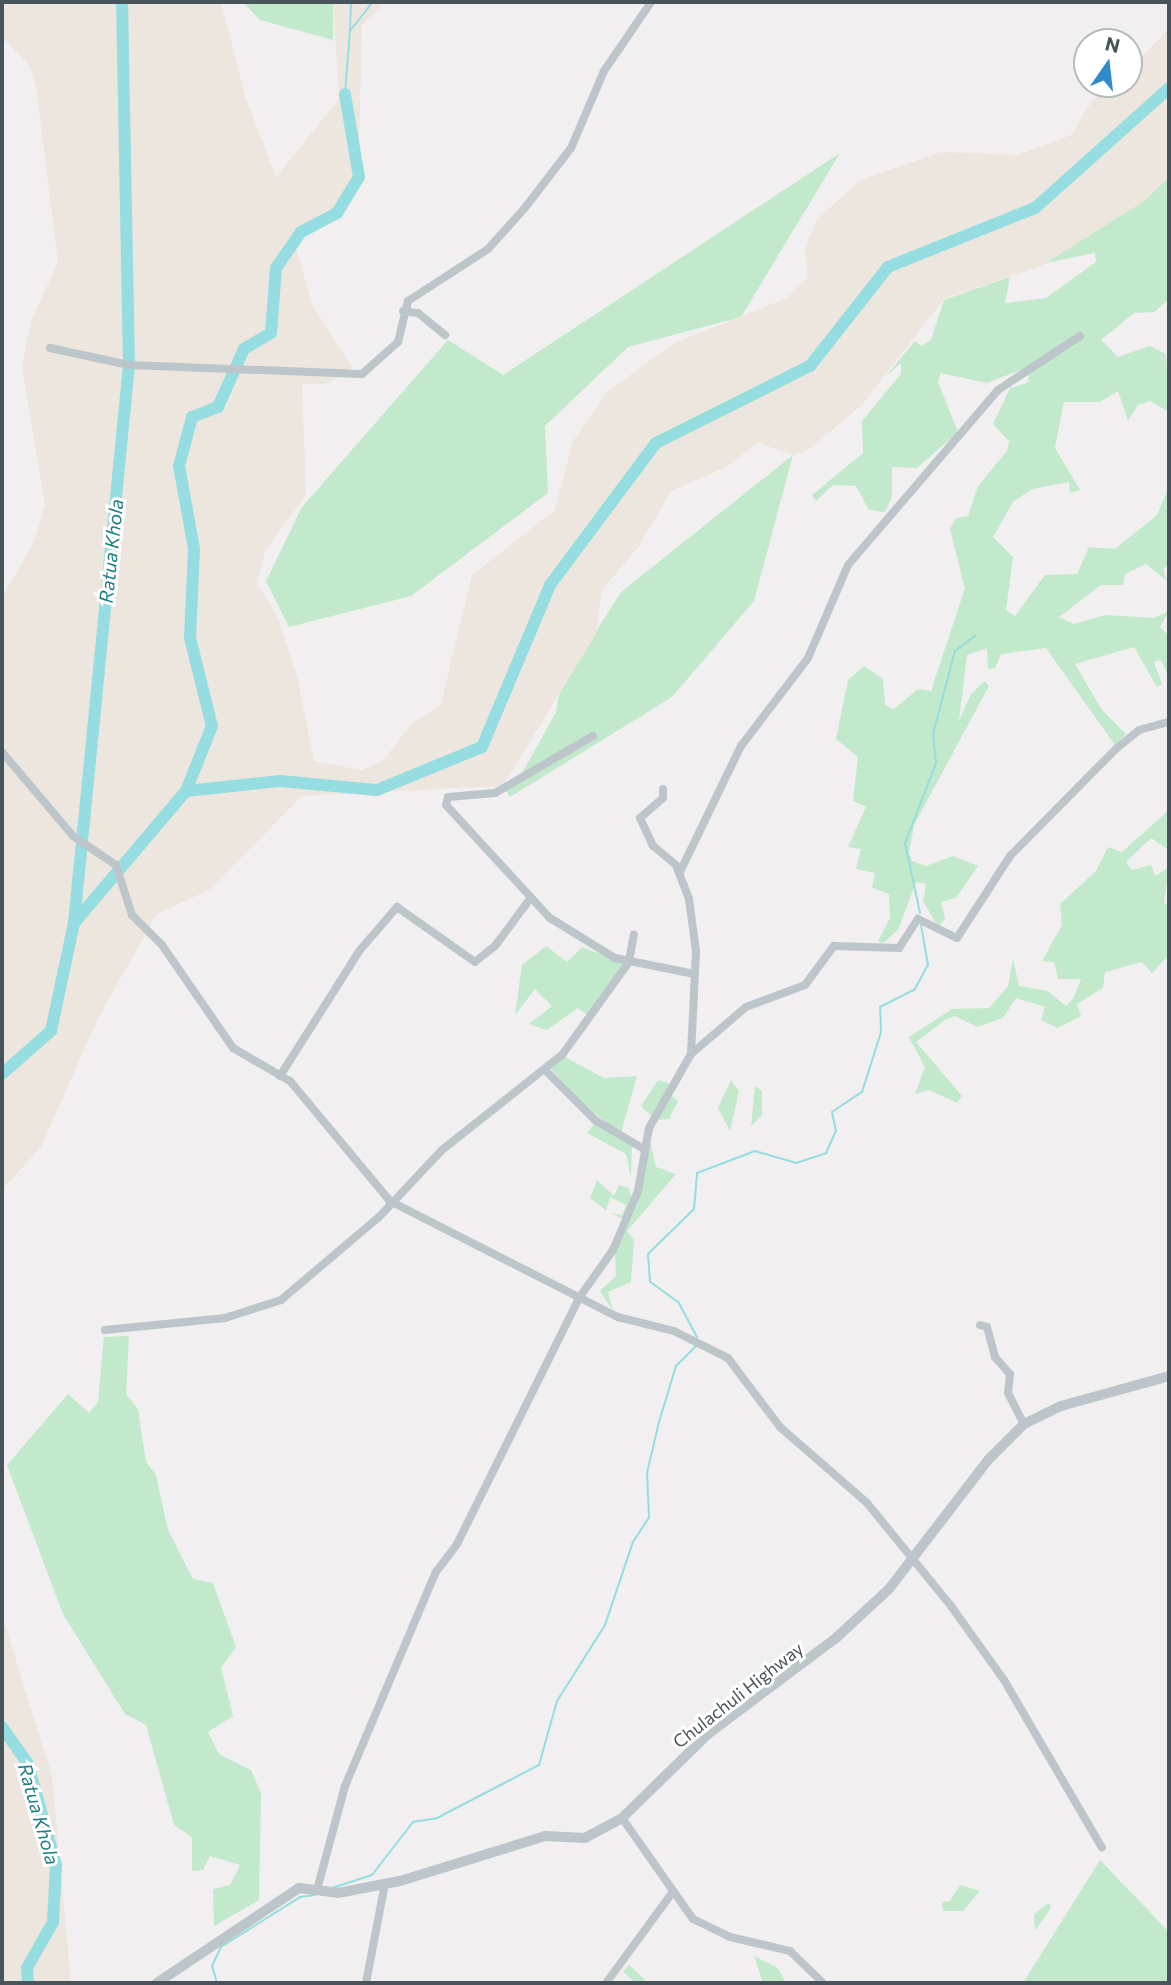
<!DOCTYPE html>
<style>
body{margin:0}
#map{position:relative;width:1171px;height:1985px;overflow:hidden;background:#f1efef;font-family:Commissioner,sans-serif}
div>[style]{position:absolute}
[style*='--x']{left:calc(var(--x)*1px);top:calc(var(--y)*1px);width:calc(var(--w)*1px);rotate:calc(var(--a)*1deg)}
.green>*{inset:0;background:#c2e9cb}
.sand>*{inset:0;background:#ede6de}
.stream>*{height:2px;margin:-1px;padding:0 1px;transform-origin:1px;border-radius:1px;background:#95dde1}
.river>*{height:12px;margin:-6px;padding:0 6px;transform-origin:6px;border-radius:6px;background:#95dde1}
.minor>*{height:8px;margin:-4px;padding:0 4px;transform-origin:4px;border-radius:4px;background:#bcc5ca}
.tertiary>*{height:10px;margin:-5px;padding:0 5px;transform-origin:5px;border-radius:5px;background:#bcc5ca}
span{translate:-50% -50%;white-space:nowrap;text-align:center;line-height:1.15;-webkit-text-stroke:6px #fff;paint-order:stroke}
.street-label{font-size:18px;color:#49545a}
.water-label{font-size:19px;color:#1c7e84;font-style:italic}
.frame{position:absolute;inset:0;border:4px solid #49545a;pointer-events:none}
.north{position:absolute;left:1073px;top:28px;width:70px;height:70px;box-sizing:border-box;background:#fff;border:2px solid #b6bbbd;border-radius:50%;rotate:14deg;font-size:19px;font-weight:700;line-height:28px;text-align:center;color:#49545a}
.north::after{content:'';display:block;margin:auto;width:24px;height:32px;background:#2f8bca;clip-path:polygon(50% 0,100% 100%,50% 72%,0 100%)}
</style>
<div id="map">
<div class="green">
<div style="clip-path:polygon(243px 2px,333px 2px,333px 40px,260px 20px)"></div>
<div style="clip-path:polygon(840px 153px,741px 317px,628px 347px,545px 426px,548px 493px,411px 596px,289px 627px,266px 581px,302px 507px,448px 340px,503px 375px)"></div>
<div style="clip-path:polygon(1169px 177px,1169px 299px,1154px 312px,1134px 313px,1101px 340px,1118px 357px,1150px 346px,1166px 354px,1169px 412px,1150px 401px,1138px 405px,1128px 421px,1118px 391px,1100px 402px,1064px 402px,1055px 448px,1080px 490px,1070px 493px,1069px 482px,1032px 489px,1013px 502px,993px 537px,1013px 557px,1006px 610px,1015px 616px,1045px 575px,1077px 574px,1089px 547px,1115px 549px,1157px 515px,1169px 487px,1169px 565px,1163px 569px,1167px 581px,1146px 564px,1125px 574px,1123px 585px,1101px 585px,1059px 617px,1074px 624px,1105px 615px,1154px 618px,1169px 611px,1160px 627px,1169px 636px,1169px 678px,1161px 660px,1154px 662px,1162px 684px,1157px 687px,1134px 647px,1075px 664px,1102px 710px,1126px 734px,1115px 745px,1046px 648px,1001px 654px,995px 668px,988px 669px,987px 648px,967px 655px,959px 721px,971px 694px,985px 681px,989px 686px,914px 825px,909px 853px,912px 861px,926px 866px,953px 856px,978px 866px,956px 898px,941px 902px,945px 919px,938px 927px,923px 901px,926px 884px,916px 882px,898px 930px,883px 943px,878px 941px,890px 918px,889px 894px,872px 888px,875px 873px,856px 869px,861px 849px,848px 847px,866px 807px,853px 801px,858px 757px,836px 739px,848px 680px,864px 666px,883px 679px,885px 705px,894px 709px,918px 689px,931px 691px,965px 588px,950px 529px,956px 518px,968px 516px,978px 486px,1007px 451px,1009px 441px,993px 424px,1010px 388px,1027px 383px,1030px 373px,1026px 368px,987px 383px,941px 373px,938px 382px,958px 432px,917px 468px,892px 467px,892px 497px,885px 512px,869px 510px,856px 486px,833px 485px,816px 501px,812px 495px,863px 453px,862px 421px,901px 374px,901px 363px,886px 376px,915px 341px,922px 346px,931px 340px,944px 300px,1010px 277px,1005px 303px,1046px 298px,1096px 262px,1095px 253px,1045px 263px,1144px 201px)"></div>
<div style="clip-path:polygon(793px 455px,754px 601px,672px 697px,510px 797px,503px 786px,520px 777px,556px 712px,560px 688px,621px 592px)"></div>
<div style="clip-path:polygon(1169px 810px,1169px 850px,1151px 838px,1126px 862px,1132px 870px,1151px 865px,1155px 876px,1169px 867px,1164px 903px,1169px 905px,1169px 955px,1152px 973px,1142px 962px,1105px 972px,1103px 988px,1077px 1004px,1081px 1016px,1057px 1028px,1041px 1020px,1045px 1007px,1016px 998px,1003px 1018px,977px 1027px,955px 1016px,945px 1020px,916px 1042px,962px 1096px,957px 1103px,929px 1090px,915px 1094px,925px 1067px,909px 1037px,952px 1009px,989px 1008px,1008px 986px,1013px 959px,1019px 986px,1048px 991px,1066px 1006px,1073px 999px,1081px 979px,1058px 979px,1054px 962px,1042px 961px,1062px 925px,1060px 904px,1096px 871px,1108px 847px,1122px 852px)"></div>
<div style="clip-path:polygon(546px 946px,567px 962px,582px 947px,626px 964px,591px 1018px,578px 1008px,547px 1030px,529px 1024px,552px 1006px,535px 989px,515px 1015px,522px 965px)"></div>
<div style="clip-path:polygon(563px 1056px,604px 1078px,637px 1076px,621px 1133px,582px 1104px,551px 1069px)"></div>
<div style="clip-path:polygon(658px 1080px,671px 1084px,668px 1093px,678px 1101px,669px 1119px,655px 1120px,641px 1106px)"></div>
<div style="clip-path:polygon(731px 1080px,739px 1091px,730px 1131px,718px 1108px)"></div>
<div style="clip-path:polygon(755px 1086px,762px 1091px,762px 1115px,751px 1126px)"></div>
<div style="clip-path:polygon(594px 1124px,632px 1145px,631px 1178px,626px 1154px,587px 1133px)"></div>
<div style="clip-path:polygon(650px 1142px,656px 1167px,676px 1174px,627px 1231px,634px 1240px,631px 1282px,608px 1292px,613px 1311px,600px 1291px,616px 1276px,615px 1254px,637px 1205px)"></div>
<div style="clip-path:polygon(597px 1180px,614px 1196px,619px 1185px,629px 1188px,632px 1200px,623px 1219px,611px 1213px,622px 1215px,626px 1205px,610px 1197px,606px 1210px,590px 1198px)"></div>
<div style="clip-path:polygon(129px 1336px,126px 1394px,138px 1409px,146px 1462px,156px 1475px,168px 1530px,193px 1579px,213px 1583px,236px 1647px,221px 1668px,233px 1716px,208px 1732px,219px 1754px,251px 1770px,261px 1793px,259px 1900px,214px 1926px,213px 1889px,230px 1885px,240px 1865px,210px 1856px,203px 1870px,192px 1871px,192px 1837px,174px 1825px,146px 1725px,125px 1714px,63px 1614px,7px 1465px,68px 1394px,89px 1413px,98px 1402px,104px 1337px)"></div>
<div style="clip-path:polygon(1100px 1860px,1169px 1932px,1169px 1983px,1023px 1983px)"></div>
<div style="clip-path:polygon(960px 1885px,980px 1891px,963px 1911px,943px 1911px,942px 1902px,950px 1901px)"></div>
<div style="clip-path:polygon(1049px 1903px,1051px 1908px,1035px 1931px,1034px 1914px)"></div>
<div style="clip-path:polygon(754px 1956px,778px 1968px,786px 1983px,763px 1983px)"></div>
<div style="clip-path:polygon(629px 1965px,648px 1983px,636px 1983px,623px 1972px)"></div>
</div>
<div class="sand">
<div style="clip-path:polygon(2px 2px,221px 2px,246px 99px,276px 177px,339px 99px,333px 2px,386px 2px,362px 25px,358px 185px,337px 213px,301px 232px,296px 247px,312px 304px,352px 368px,326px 384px,302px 384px,306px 495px,265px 551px,257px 584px,277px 615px,298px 680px,314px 761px,361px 770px,383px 761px,411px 724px,441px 704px,472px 575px,555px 510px,573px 441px,607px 392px,674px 343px,787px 298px,808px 277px,805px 251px,816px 220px,862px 179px,941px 152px,1018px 155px,1071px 135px,1092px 101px,1113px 84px,1129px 84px,1129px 70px,1169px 29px,1169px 177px,1144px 201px,1041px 266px,944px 299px,862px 405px,808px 450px,793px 455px,758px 443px,726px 467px,671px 491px,639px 546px,602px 590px,596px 634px,503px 786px,302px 796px,209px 890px,157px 914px,98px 1018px,41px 1147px,2px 1190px,2px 597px,34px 542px,45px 504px,22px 366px,32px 318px,58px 263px,36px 87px,29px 65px,2px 37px)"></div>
<div style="clip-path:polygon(2px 1615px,52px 1776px,71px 1983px,2px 1983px)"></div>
</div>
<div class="stream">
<div style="--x:350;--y:31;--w:29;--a:-88"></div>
<div style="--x:345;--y:94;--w:63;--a:-85.5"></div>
<div style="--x:350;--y:31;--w:37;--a:-52"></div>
<div style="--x:920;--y:913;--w:72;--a:-102.1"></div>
<div style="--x:905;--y:843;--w:86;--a:-68.8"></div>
<div style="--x:936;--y:763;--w:29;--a:-96"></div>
<div style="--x:933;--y:734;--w:86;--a:-75.2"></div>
<div style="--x:955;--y:651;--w:26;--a:-37"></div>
<div style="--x:697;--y:1337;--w:40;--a:-118"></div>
<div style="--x:678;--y:1302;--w:34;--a:-144"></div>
<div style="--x:650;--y:1282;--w:28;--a:-94"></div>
<div style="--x:648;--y:1254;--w:64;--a:-44.4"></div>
<div style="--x:694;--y:1209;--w:36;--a:-85"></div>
<div style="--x:697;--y:1173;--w:62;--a:-20.8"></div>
<div style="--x:755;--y:1151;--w:43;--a:16.3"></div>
<div style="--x:796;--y:1163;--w:32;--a:-18"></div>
<div style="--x:826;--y:1153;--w:24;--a:-66"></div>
<div style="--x:836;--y:1131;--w:19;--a:-102"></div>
<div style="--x:832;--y:1112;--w:36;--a:-34"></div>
<div style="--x:862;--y:1092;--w:63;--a:-72.4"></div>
<div style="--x:881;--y:1032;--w:25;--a:-92"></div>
<div style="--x:880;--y:1007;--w:39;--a:-27"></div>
<div style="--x:915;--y:989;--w:27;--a:-62"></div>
<div style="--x:928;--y:965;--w:41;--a:-99.9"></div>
<div style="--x:332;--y:1888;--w:42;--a:-18"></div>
<div style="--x:372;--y:1875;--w:67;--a:-52.3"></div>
<div style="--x:413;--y:1822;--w:24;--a:-9"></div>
<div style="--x:437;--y:1818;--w:115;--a:-27.5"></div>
<div style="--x:539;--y:1765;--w:66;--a:-74.3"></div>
<div style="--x:557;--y:1701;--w:90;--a:-57.7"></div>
<div style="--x:605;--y:1625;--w:88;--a:-71.4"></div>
<div style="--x:633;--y:1542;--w:30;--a:-57"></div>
<div style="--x:649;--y:1517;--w:44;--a:-92.6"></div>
<div style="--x:647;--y:1473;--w:52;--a:-76.8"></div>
<div style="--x:659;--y:1422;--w:59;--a:-73.1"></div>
<div style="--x:676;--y:1366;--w:28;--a:-45"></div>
<div style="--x:217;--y:1983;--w:18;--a:-106"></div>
<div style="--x:212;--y:1966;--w:21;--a:-65"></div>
<div style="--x:221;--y:1947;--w:93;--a:-32.3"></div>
<div style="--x:300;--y:1897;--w:15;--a:-8"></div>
</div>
<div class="river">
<div style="--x:186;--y:791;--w:70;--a:-68.2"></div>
<div style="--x:212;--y:726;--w:91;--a:-104"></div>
<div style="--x:190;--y:638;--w:89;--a:-87.4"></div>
<div style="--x:194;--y:549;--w:84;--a:-100.2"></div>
<div style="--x:179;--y:466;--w:51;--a:-75.1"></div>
<div style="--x:192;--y:417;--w:28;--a:-21"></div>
<div style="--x:218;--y:407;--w:64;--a:-65.9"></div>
<div style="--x:244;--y:349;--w:31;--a:-31"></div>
<div style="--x:271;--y:333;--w:65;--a:-85.6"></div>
<div style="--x:276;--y:268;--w:44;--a:-55.2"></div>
<div style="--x:301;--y:232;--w:41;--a:-27.8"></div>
<div style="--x:337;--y:213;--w:42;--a:-58.6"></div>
<div style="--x:359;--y:177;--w:84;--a:-99.6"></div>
<div style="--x:74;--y:923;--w:173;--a:-49.7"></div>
<div style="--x:186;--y:791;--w:95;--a:-6.1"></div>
<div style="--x:280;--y:781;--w:97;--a:5.3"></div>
<div style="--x:377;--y:790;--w:113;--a:-22.3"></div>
<div style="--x:482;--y:747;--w:176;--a:-67.2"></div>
<div style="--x:550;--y:585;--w:177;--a:-53.3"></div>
<div style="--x:656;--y:443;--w:172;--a:-26.6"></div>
<div style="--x:810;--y:366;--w:126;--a:-51.8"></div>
<div style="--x:888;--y:267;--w:158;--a:-21.9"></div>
<div style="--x:1035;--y:208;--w:180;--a:-41.8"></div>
<div style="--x:2;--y:1074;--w:65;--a:-41.3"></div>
<div style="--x:51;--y:1031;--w:110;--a:-78"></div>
<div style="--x:74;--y:923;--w:561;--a:-84.37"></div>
<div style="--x:129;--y:365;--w:363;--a:-91.1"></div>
<div style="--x:2;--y:1727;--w:45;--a:54.9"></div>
<div style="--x:28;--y:1764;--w:105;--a:74.5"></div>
<div style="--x:56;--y:1865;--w:57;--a:93"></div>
<div style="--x:53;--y:1922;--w:53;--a:119.5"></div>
<div style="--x:27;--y:1968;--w:15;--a:86"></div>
</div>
<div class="minor">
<div style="--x:403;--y:311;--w:15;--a:8"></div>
<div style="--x:418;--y:313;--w:35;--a:39"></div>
<div style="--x:50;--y:348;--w:81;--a:12.1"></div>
<div style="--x:129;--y:365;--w:233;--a:2.2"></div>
<div style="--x:362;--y:374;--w:48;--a:-41.6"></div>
<div style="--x:398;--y:342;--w:42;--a:-76.3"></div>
<div style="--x:408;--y:301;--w:95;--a:-33"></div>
<div style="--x:488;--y:249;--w:54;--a:-48"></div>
<div style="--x:524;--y:209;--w:77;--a:-52.4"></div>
<div style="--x:571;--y:148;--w:84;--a:-66.8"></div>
<div style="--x:604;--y:71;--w:83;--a:-55.7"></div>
<div style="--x:593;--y:736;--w:113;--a:149.8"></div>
<div style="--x:495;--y:793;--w:47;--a:175.1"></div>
<div style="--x:448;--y:797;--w:8;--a:104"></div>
<div style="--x:446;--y:805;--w:154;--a:47.4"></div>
<div style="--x:550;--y:918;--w:76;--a:31.6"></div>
<div style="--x:615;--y:958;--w:81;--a:11.4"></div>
<div style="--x:2;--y:752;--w:110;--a:49.8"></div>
<div style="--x:73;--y:836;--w:52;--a:34"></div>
<div style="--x:116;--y:865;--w:52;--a:72.3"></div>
<div style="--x:132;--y:915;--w:42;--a:45"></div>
<div style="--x:162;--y:945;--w:125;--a:55.4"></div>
<div style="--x:233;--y:1048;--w:66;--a:30.1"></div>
<div style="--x:290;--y:1081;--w:156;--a:50.2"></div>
<div style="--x:390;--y:1201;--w:256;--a:27"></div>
<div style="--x:618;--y:1317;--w:58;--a:14"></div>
<div style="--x:674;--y:1331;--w:60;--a:26.6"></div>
<div style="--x:728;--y:1358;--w:86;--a:53"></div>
<div style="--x:780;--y:1427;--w:116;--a:41.1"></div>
<div style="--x:867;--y:1503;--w:133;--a:50.8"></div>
<div style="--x:951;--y:1606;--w:91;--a:54.4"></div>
<div style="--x:1004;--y:1680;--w:194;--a:59.7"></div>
<div style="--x:680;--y:872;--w:140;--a:-64.2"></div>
<div style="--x:741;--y:746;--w:111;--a:-52.7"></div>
<div style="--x:808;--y:658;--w:101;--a:-66.7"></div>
<div style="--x:848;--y:565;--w:230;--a:-49.4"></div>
<div style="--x:998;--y:390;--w:98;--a:-33.4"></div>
<div style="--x:691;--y:1054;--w:72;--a:-40.5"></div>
<div style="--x:746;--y:1007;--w:63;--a:-20.4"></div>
<div style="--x:805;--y:985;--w:49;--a:-53.4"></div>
<div style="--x:834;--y:946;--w:65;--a:1.8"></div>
<div style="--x:899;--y:948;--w:35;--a:-57"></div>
<div style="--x:918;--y:919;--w:43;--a:26"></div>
<div style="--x:957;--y:938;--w:98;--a:-57.1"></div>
<div style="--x:1010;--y:856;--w:152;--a:-45.3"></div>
<div style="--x:1117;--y:748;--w:28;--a:-39"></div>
<div style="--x:1139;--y:730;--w:31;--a:-15"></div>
<div style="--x:545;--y:1070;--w:71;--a:45"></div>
<div style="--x:595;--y:1120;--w:55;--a:30.8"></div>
<div style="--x:280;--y:1076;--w:149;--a:-57.6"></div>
<div style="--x:360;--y:950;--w:57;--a:-49.3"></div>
<div style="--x:397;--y:907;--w:95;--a:35.2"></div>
<div style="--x:475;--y:962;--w:26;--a:-39"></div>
<div style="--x:495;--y:946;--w:59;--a:-53.3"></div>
<div style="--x:980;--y:1325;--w:7;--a:16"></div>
<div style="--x:987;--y:1327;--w:31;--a:75"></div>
<div style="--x:995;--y:1357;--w:23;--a:49"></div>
<div style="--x:1010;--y:1374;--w:19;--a:96"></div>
<div style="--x:1008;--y:1393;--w:35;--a:63"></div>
<div style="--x:105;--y:1330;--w:121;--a:-5.7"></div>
<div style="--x:225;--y:1318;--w:59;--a:-17.8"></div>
<div style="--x:281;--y:1300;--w:128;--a:-40.3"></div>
<div style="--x:379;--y:1217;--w:92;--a:-46.8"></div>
<div style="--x:442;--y:1150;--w:153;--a:-38.4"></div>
<div style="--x:562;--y:1055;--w:115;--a:-54.2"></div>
<div style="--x:629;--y:962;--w:28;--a:-80"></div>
<div style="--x:622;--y:1818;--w:123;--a:54.9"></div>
<div style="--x:693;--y:1919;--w:41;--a:25.9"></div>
<div style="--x:730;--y:1937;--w:62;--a:13.1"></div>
<div style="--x:790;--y:1951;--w:46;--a:44.1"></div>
<div style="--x:318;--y:1886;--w:104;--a:-74.9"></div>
<div style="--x:345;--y:1786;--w:233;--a:-67"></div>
<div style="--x:436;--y:1572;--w:35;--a:-53"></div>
<div style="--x:457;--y:1544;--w:275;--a:-63.6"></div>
<div style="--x:579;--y:1298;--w:59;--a:-54.7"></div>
<div style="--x:613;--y:1250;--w:64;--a:-67"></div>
<div style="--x:638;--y:1191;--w:64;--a:-80.1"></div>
<div style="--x:649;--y:1128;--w:85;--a:-60.4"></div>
<div style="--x:691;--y:1054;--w:103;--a:-87.2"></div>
<div style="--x:696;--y:951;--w:52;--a:-97.7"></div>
<div style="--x:689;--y:899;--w:36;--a:-111"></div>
<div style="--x:676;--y:865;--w:30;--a:-140"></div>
<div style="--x:653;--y:846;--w:31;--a:-115"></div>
<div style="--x:640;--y:818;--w:30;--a:-41"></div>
<div style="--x:663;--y:798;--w:9;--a:-90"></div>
<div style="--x:366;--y:1983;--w:102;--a:-79.2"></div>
<div style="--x:606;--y:1983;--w:112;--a:-53.7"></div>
</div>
<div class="tertiary">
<div style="--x:157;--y:1983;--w:171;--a:-33.8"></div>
<div style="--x:299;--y:1888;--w:39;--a:7"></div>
<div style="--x:338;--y:1893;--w:63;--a:-11"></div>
<div style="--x:400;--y:1881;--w:152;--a:-17.2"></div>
<div style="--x:545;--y:1836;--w:40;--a:2.9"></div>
<div style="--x:585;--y:1838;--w:42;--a:-28.4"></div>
<div style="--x:622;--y:1818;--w:120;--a:-44.3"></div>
<div style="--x:708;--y:1734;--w:160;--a:-36.9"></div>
<div style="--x:836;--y:1638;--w:72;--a:-42.8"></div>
<div style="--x:889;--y:1589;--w:163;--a:-52.5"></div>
<div style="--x:988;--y:1460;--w:51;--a:-45"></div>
<div style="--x:1024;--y:1424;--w:41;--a:-25.9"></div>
<div style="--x:1061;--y:1406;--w:112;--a:-15.5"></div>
</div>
<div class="street-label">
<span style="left:738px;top:1695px;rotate:-38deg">Chulachuli Highway</span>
</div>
<div class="water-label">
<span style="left:111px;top:551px;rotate:-84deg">Ratua Khola</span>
<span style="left:39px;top:1814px;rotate:74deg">Ratua Khola</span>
</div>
<div class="frame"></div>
<div class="north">N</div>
</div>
